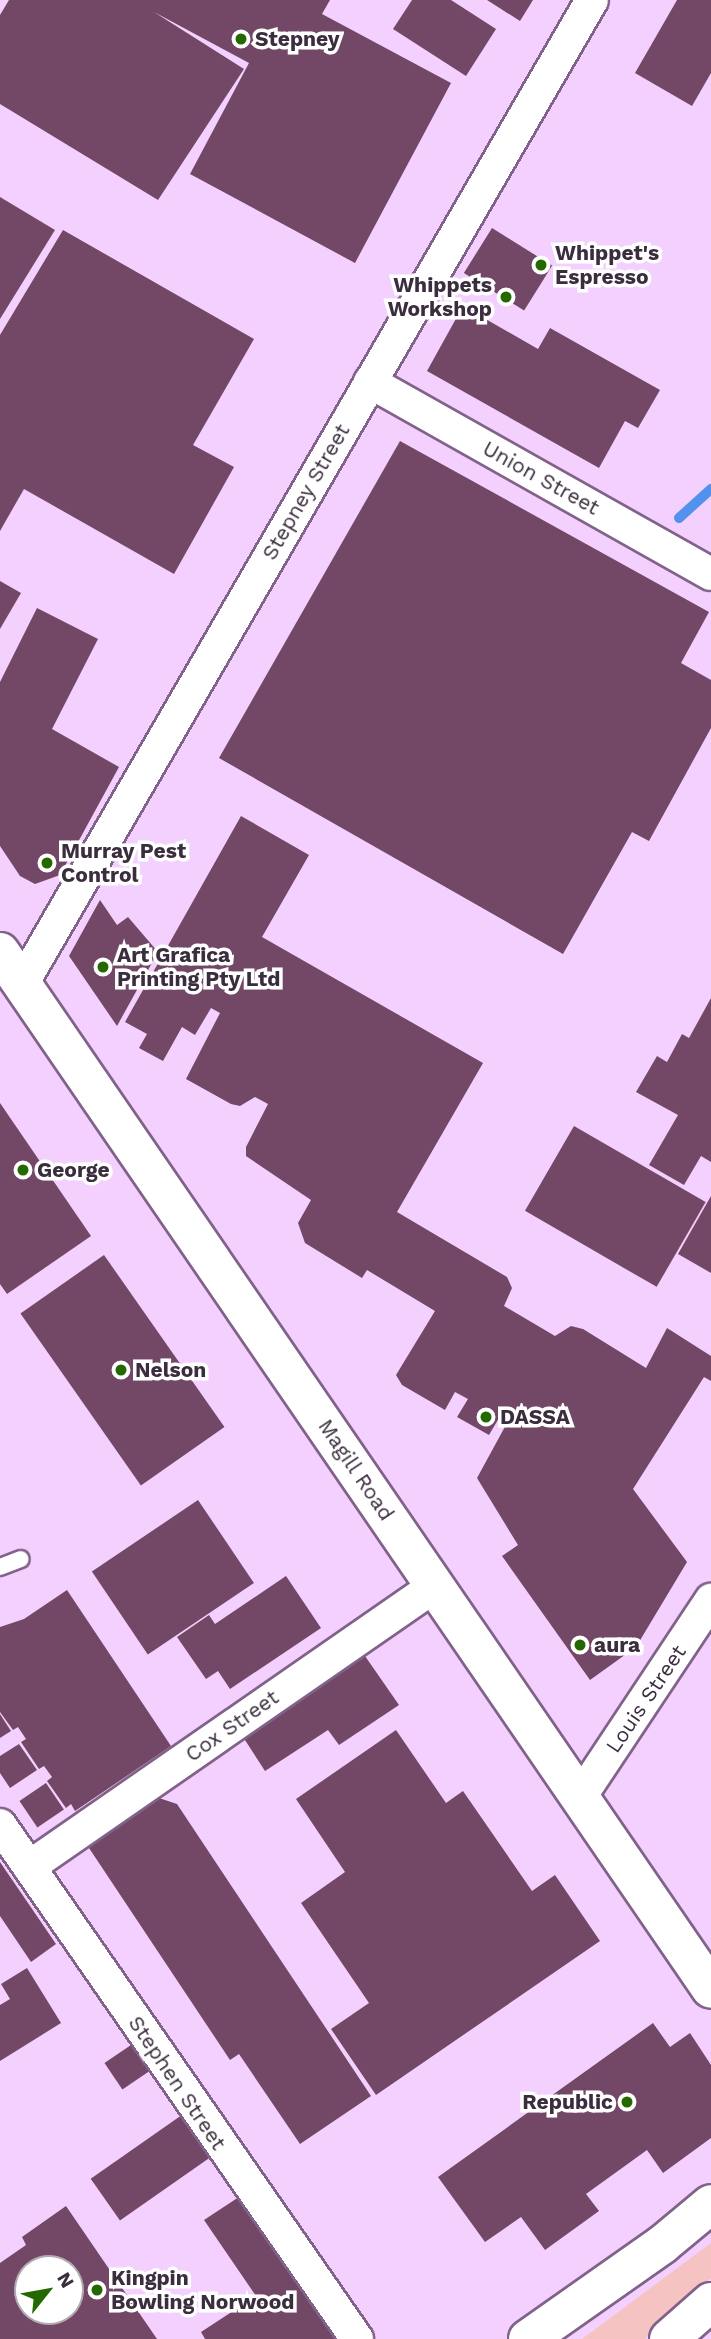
<!DOCTYPE html>
<style>
body{margin:0}
#map{position:relative;width:711px;height:2339px;overflow:hidden;background:#f3d0fd;font-family:"Work Sans",sans-serif}
div>[style]{position:absolute}
[style*='--x']{left:calc(var(--x)*1px);top:calc(var(--y)*1px);width:calc(var(--w)*1px);rotate:calc(var(--a)*1deg)}
.green>*{inset:0;background:#f5c3c2}
.stream>*{height:10px;margin:-5px;padding:0 5px;transform-origin:5px;border-radius:5px;background:#5391ef}
.building>*{inset:0;background:#724866;transform-origin:0 0}
.roads{filter:drop-shadow(2px 0 #81628a) drop-shadow(-2px 0 #81628a) drop-shadow(0 2px #81628a) drop-shadow(0 -2px #81628a)}
.lane>*{height:16px;margin:-8px;padding:0 8px;transform-origin:8px;border-radius:8px;background:#fff}
.street>*{height:32px;margin:-16px;padding:0 16px;transform-origin:16px;border-radius:16px;background:#fff}
.secondary>*{height:38px;margin:-19px;padding:0 19px;transform-origin:19px;border-radius:19px;background:#fff}
.dots>*{width:19px;height:19px;translate:-50% -50%;box-sizing:border-box;border:4px solid #fff;border-radius:50%}
span{translate:-50% -50%;white-space:nowrap;text-align:center;line-height:1.15;-webkit-text-stroke:7px #fff;paint-order:stroke}
.poi-label{font-size:21px;color:#3a2d3e;font-weight:700}
.left{translate:0 -50%;text-align:left}
.right{translate:-100% -50%;text-align:right}
.street-label{font-size:21px;color:#3a2d3e}
.north{position:absolute;left:14px;top:2255px;width:70px;height:70px;box-sizing:border-box;background:#fff;border:2px solid #b0abb2;border-radius:50%;rotate:59deg;font-size:19px;font-weight:700;line-height:28px;text-align:center;color:#3a2d3e}
.north::after{content:'';display:block;margin:auto;width:24px;height:32px;background:#246800;clip-path:polygon(50% 0,100% 100%,50% 72%,0 100%)}
</style>
<div id="map">
<div class="green">
<div style="clip-path:polygon(711px 2243px,711px 2278px,645px 2339px,582px 2339px)"></div>
</div>
<div class="stream">
<div style="--x:679;--y:518;--w:43;--a:-42.2"></div>
</div>
<div class="building">
<div style="clip-path:polygon(9px 0,330px 0,322px 14px,451px 83px,355px 263px,190px 174px,249px 63px,154px 12px,244px 69px,158px 200px,0 104px,0 15px)"></div>
<div style="clip-path:polygon(412px 0,451px 0,496px 29px,466px 76px,393px 29px)"></div>
<div style="clip-path:polygon(487px 0,533px 0,520px 21px)"></div>
<div style="clip-path:polygon(677px 0,711px 0,711px 73px,692px 106px,635px 73px)"></div>
<div style="clip-path:polygon(0 197px,55px 230px,0 319px)"></div>
<div style="left:492px;top:228px;width:71px;height:53px;rotate:32deg"></div>
<div style="clip-path:polygon(63px 230px,254px 339px,193px 445px,234px 467px,174px 574px,24px 489px,0 531px,0 335px)"></div>
<div style="clip-path:polygon(463px 306px,538px 349px,550px 328px,660px 390px,638px 428px,625px 421px,599px 468px,427px 371px)"></div>
<div style="clip-path:polygon(400px 441px,709px 612px,681px 663px,711px 680px,711px 728px,649px 841px,632px 832px,563px 954px,219px 758px)"></div>
<div style="clip-path:polygon(0 581px,21px 593px,0 629px)"></div>
<div style="clip-path:polygon(37px 608px,98px 639px,52px 729px,119px 767px,60px 875px,35px 884px,20px 876px,0 846px,0 682px)"></div>
<div style="clip-path:polygon(241px 816px,309px 855px,262px 937px,483px 1063px,397px 1212px,507px 1277px,512px 1288px,504px 1306px,555px 1336px,571px 1326px,583px 1329px,646px 1368px,667px 1328px,711px 1356px,711px 1381px,704px 1377px,633px 1489px,687px 1562px,636px 1647px,590px 1680px,502px 1556px,518px 1545px,477px 1478px,507px 1423px,499px 1418px,489px 1435px,457px 1417px,468px 1399px,455px 1392px,445px 1410px,402px 1385px,396px 1375px,435px 1311px,367px 1270px,362px 1278px,305px 1243px,298px 1223px,311px 1200px,246px 1156px,246px 1147px,268px 1104px,255px 1097px,240px 1106px,231px 1104px,186px 1079px,220px 1013px,211px 1008px,195px 1035px,182px 1027px,163px 1061px,139px 1048px,147px 1034px,125px 1022px)"></div>
<div style="clip-path:polygon(100px 900px,117px 925px,128px 917px,158px 952px,117px 1026px,69px 956px)"></div>
<div style="clip-path:polygon(711px 998px,711px 1162px,701px 1156px,684px 1185px,649px 1165px,678px 1115px,636px 1092px,657px 1056px,667px 1062px,682px 1034px,689px 1038px)"></div>
<div style="clip-path:polygon(0 1103px,91px 1236px,7px 1294px,0 1284px)"></div>
<div style="left:574px;top:1126px;width:152px;height:98px;rotate:30deg"></div>
<div style="clip-path:polygon(711px 1196px,711px 1273px,678px 1254px)"></div>
<div style="left:104px;top:1255px;width:210px;height:102px;rotate:55deg"></div>
<div style="left:198px;top:1500px;width:100px;height:128px;rotate:56deg"></div>
<div style="clip-path:polygon(286px 1576px,321px 1628px,230px 1689px,218px 1671px,206px 1679px,177px 1637px,209px 1615px,215px 1624px)"></div>
<div style="clip-path:polygon(67px 1590px,171px 1746px,75px 1811px,71px 1804px,66px 1808px,47px 1781px,52px 1777px,44px 1766px,39px 1769px,21px 1742px,26px 1739px,18px 1727px,13px 1730px,0 1712px,0 1627px,24px 1619px)"></div>
<div style="clip-path:polygon(365px 1656px,399px 1705px,339px 1745px,328px 1730px,265px 1771px,243px 1737px)"></div>
<div style="clip-path:polygon(0 1714px,11px 1731px,0 1738px)"></div>
<div style="clip-path:polygon(396px 1730px,446px 1803px,463px 1791px,532px 1891px,555px 1875px,600px 1941px,376px 2095px,331px 2029px,369px 2003px,301px 1903px,345px 1872px,296px 1799px)"></div>
<div style="clip-path:polygon(19px 1744px,37px 1770px,10px 1788px,0 1773px,0 1756px)"></div>
<div style="left:46px;top:1783px;width:32px;height:32px;rotate:56deg"></div>
<div style="clip-path:polygon(159px 1798px,177px 1804px,371px 2096px,300px 2144px,239px 2054px,230px 2060px,87px 1845px)"></div>
<div style="clip-path:polygon(0 1862px,56px 1944px,31px 1962px,0 1916px)"></div>
<div style="clip-path:polygon(27px 1968px,61px 2023px,0 2061px,0 2005px,10px 1999px,1px 1984px)"></div>
<div style="clip-path:polygon(653px 2023px,670px 2047px,690px 2033px,711px 2065px,711px 2138px,663px 2173px,647px 2150px,586px 2194px,599px 2211px,545px 2250px,521px 2217px,485px 2242px,438px 2177px)"></div>
<div style="left:131px;top:2045px;width:32px;height:32px;rotate:56deg"></div>
<div style="left:189px;top:2110px;width:51px;height:120px;rotate:55deg"></div>
<div style="clip-path:polygon(248px 2191px,346px 2339px,205px 2339px,201px 2332px,256px 2296px,204px 2220px)"></div>
<div style="clip-path:polygon(evenodd,66px 2206px,157px 2339px,0 2339px,0 2263px,26px 2245px,22px 2237px,66px 2206px,28px 2269px,70px 2269px,70px 2311px,28px 2311px,28px 2269px)"></div>
</div>
<div class="roads">
<div class="lane">
<div style="--x:0;--y:1567;--w:22;--a:-21"></div>
</div>
<div class="street">
<div style="--x:370;--y:382;--w:391;--a:29.4"></div>
<div style="--x:22;--y:984;--w:1137;--a:-59.92"></div>
<div style="--x:580;--y:1797;--w:237;--a:-56.4"></div>
<div style="--x:0;--y:1825;--w:626;--a:55.22"></div>
<div style="--x:29;--y:1867;--w:494;--a:-34.7"></div>
</div>
<div class="secondary">
<div style="--x:0;--y:952;--w:1257;--a:55.56"></div>
<div style="--x:528;--y:2339;--w:165;--a:-35.1"></div>
<div style="--x:663;--y:2244;--w:62;--a:-39.8"></div>
<div style="--x:669;--y:2339;--w:56;--a:-41.4"></div>
</div>
</div>
<div class="dots">
<div style="left:241px;top:39px;background:#246800"></div>
<div style="left:541px;top:265px;background:#246800"></div>
<div style="left:506px;top:297px;background:#246800"></div>
<div style="left:47px;top:863px;background:#246800"></div>
<div style="left:103px;top:967px;background:#246800"></div>
<div style="left:23px;top:1170px;background:#246800"></div>
<div style="left:121px;top:1370px;background:#246800"></div>
<div style="left:486px;top:1417px;background:#246800"></div>
<div style="left:580px;top:1645px;background:#246800"></div>
<div style="left:627px;top:2102px;background:#246800"></div>
<div style="left:97px;top:2290px;background:#246800"></div>
</div>
<div class="poi-label">
<span class="left" style="left:255px;top:39px">Stepney</span>
<span class="left" style="left:555px;top:265px">Whippet's<br>Espresso</span>
<span class="right" style="left:492px;top:297px">Whippets<br>Workshop</span>
<span class="left" style="left:61px;top:863px">Murray Pest<br>Control</span>
<span class="left" style="left:117px;top:967px">Art Grafica<br>Printing Pty Ltd</span>
<span class="left" style="left:37px;top:1170px">George</span>
<span class="left" style="left:135px;top:1370px">Nelson</span>
<span class="left" style="left:500px;top:1417px">DASSA</span>
<span class="left" style="left:594px;top:1645px">aura</span>
<span class="right" style="left:613px;top:2102px">Republic</span>
<span class="left" style="left:111px;top:2290px">Kingpin<br>Bowling Norwood</span>
</div>
<div class="street-label">
<span style="left:541px;top:478px;rotate:29deg">Union Street</span>
<span style="left:306px;top:492px;rotate:-60deg">Stepney Street</span>
<span style="left:356px;top:1470px;rotate:56deg">Magill Road</span>
<span style="left:646px;top:1699px;rotate:-56deg">Louis Street</span>
<span style="left:232px;top:1726px;rotate:-35deg">Cox Street</span>
<span style="left:177px;top:2083px;rotate:56deg">Stephen Street</span>
</div>
<div class="north">N</div>
</div>
